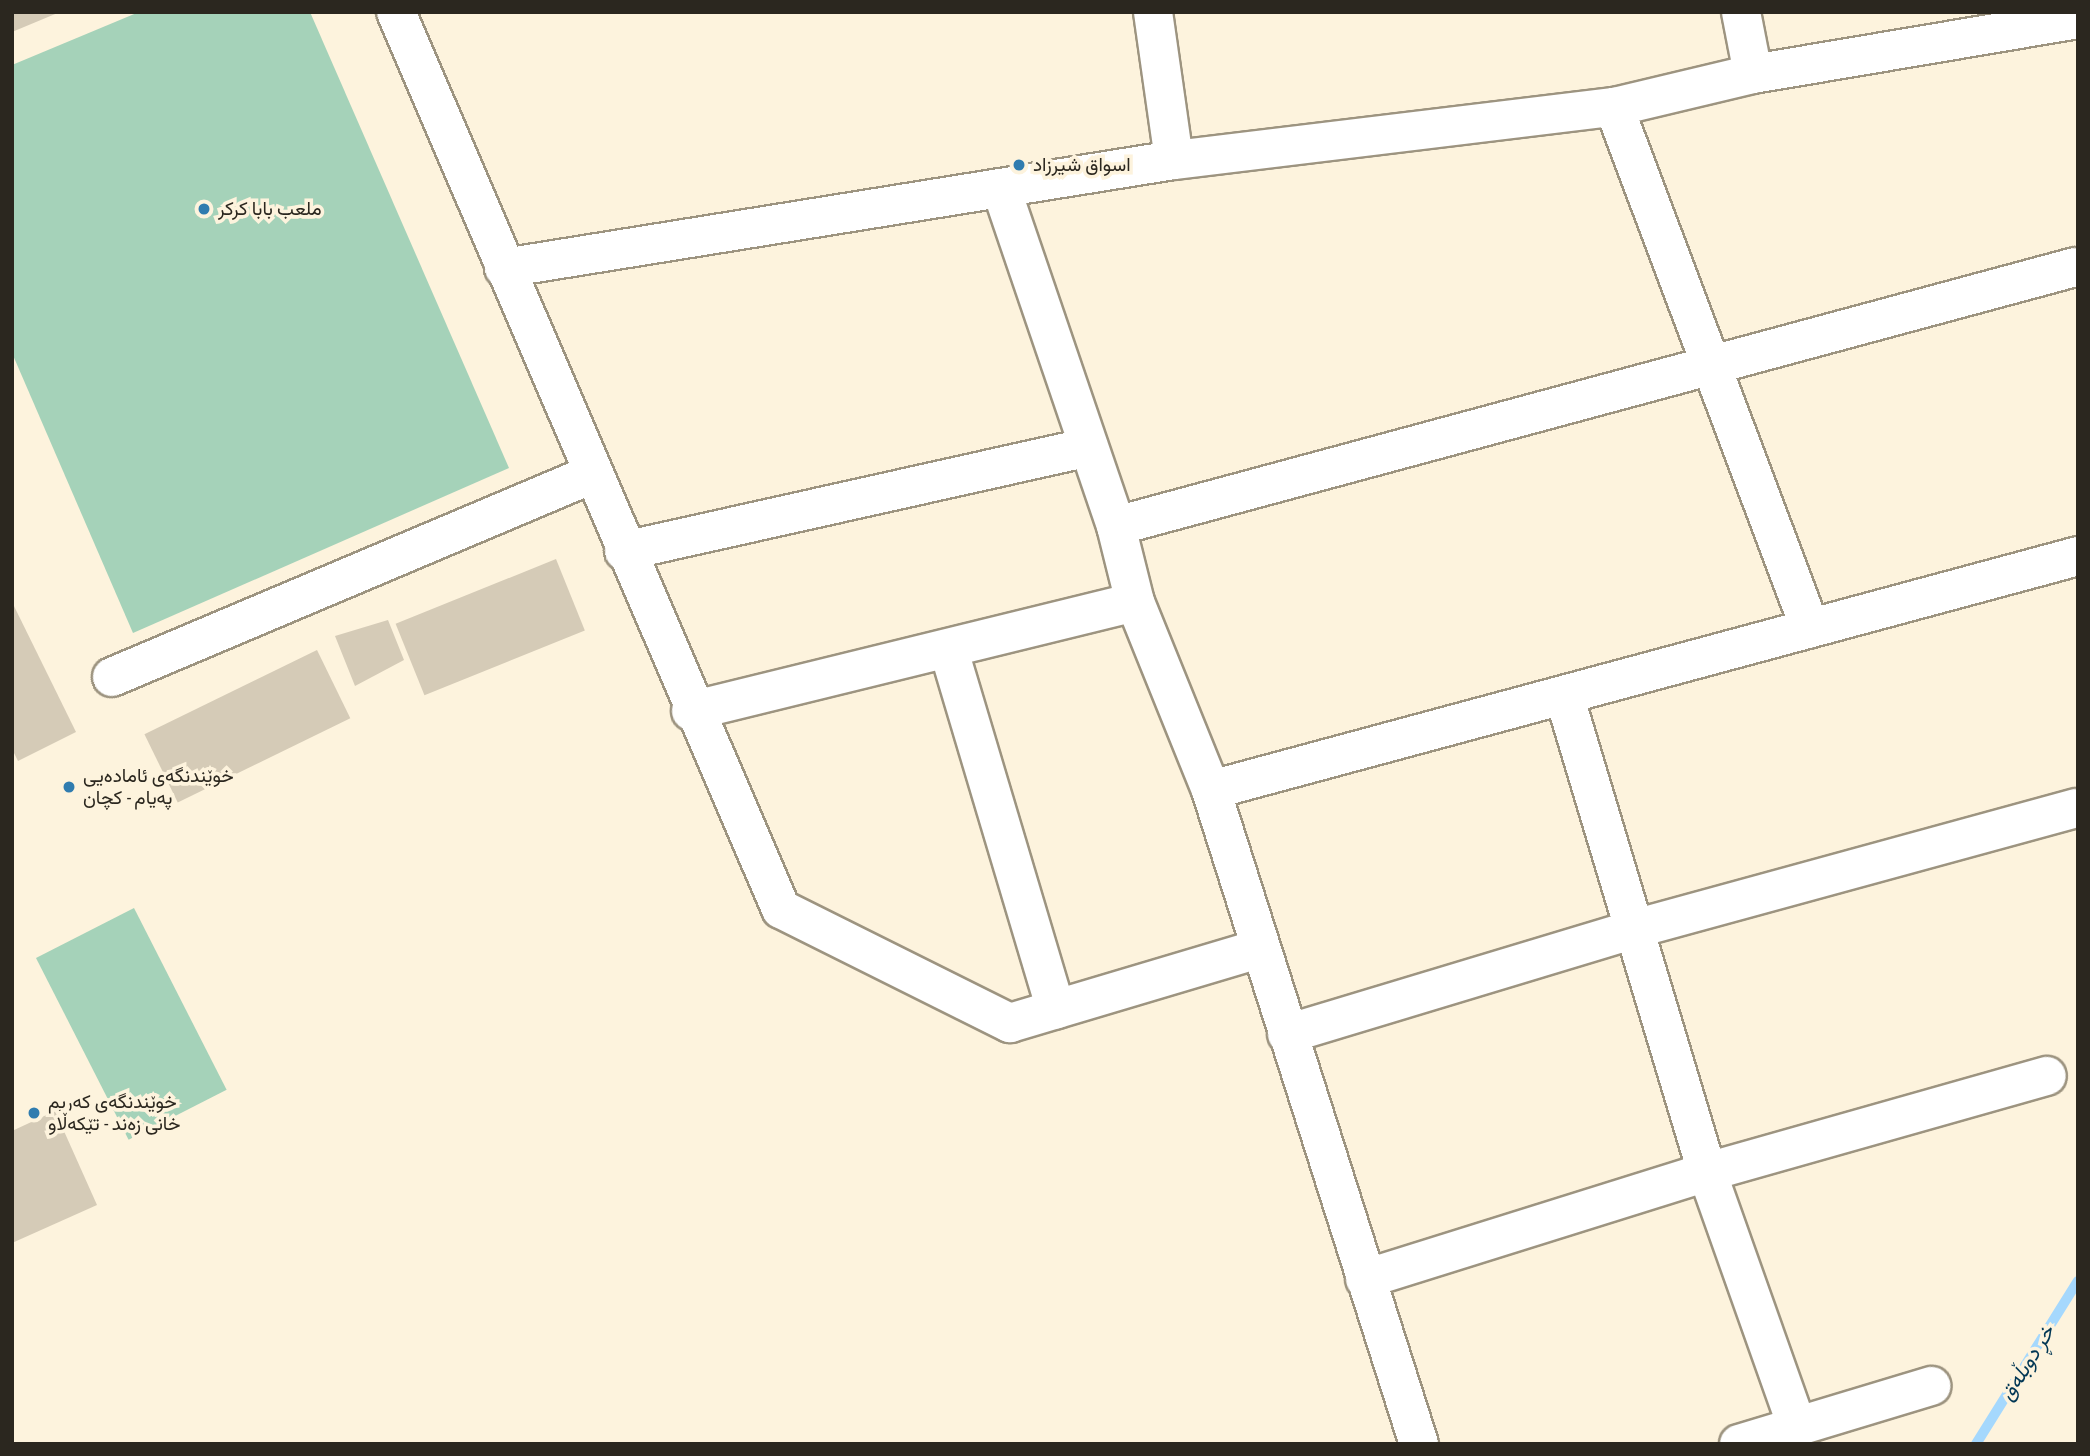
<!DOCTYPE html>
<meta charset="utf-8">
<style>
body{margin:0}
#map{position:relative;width:2090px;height:1456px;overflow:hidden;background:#fdf3dd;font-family:"PT Sans Narrow",Vazirmatn,sans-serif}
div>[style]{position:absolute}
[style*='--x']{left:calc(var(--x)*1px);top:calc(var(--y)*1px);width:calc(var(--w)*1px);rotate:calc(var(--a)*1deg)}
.green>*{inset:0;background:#a5d2b9;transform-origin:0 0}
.stream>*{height:10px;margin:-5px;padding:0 5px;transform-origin:5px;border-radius:5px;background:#a5d8fd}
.building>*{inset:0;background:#d5cbb7;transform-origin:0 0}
.roads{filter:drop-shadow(2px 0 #9d9480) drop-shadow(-2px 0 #9d9480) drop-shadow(0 2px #9d9480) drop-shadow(0 -2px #9d9480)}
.minor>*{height:38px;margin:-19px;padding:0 19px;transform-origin:19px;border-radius:19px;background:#fff}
.dots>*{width:19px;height:19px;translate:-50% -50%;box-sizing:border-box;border:4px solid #fdf3dd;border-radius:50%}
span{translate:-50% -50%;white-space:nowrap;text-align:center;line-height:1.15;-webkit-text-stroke:7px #fdf3dd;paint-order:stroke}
.poi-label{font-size:19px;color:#2b271f}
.left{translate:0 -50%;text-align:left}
.water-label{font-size:21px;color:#003654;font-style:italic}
.frame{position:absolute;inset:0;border:14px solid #2b271f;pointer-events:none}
</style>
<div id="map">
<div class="green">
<div style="clip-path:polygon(139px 12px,310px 12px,509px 468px,133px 633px,12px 353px,12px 65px)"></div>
<div style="left:134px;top:908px;width:204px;height:110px;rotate:63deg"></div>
</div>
<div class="stream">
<div style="--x:1976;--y:1444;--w:192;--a:-58"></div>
</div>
<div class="building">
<div style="clip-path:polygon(12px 12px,60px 12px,12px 32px)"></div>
<div style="left:556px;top:559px;width:77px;height:173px;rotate:68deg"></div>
<div style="clip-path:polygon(12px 602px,76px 732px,18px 761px,12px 749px)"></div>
<div style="clip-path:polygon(388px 620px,404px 660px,355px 686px,335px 636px)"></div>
<div style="left:317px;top:650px;width:76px;height:192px;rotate:64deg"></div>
<div style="clip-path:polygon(55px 1111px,97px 1205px,12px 1243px,12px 1131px)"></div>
</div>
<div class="roads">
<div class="minor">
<div style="--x:396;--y:12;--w:976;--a:66.77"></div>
<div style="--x:781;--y:909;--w:256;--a:26.5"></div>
<div style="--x:1010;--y:1023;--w:260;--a:-16.6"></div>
<div style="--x:1153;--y:12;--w:149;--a:81.9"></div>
<div style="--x:1741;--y:12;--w:63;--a:79"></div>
<div style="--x:1614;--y:107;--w:557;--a:69.38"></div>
<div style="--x:1002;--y:191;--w:354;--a:71.2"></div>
<div style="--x:1116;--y:526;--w:78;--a:76"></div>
<div style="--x:1135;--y:602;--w:203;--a:68"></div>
<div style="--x:1211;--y:790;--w:686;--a:72.36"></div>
<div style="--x:504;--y:268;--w:679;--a:-9.16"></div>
<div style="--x:1174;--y:160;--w:443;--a:-6.9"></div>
<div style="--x:1614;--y:107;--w:143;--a:-13.4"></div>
<div style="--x:1753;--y:74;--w:330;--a:-9.6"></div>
<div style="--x:1116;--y:526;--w:993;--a:-15.11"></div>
<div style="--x:624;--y:551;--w:476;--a:-12.6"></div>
<div style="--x:949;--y:651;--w:374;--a:73.4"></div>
<div style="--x:112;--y:677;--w:521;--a:-22.92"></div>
<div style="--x:1564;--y:695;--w:498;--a:73.3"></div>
<div style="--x:1707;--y:1172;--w:269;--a:70.5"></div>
<div style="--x:691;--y:711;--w:457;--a:-13.8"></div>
<div style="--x:1211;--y:790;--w:898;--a:-15.1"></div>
<div style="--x:1287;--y:1034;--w:363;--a:-16.8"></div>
<div style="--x:1634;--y:929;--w:458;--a:-15.3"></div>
<div style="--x:1365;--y:1279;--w:358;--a:-17.4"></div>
<div style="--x:1707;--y:1172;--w:353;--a:-15.8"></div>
<div style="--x:1739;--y:1444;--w:201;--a:-16.8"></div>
</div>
</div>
<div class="dots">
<div style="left:1019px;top:165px;background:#307caf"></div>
<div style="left:204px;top:209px;background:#307caf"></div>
<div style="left:69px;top:787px;background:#307caf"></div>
<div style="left:34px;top:1113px;background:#307caf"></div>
</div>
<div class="poi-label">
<span class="left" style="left:1033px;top:165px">اسواق شيرزاد</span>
<span class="left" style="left:218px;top:209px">ملعب بابا كركر</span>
<span class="left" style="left:83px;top:787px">خوێندنگەی ئامادەیی<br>پەیام - کچان</span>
<span class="left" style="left:48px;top:1113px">خوێندنگەی کەریم<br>خانی زەند - تێکەڵاو</span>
</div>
<div class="water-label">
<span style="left:2027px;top:1363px;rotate:-58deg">خڕ دوبڵەق</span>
</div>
<div class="frame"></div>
</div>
